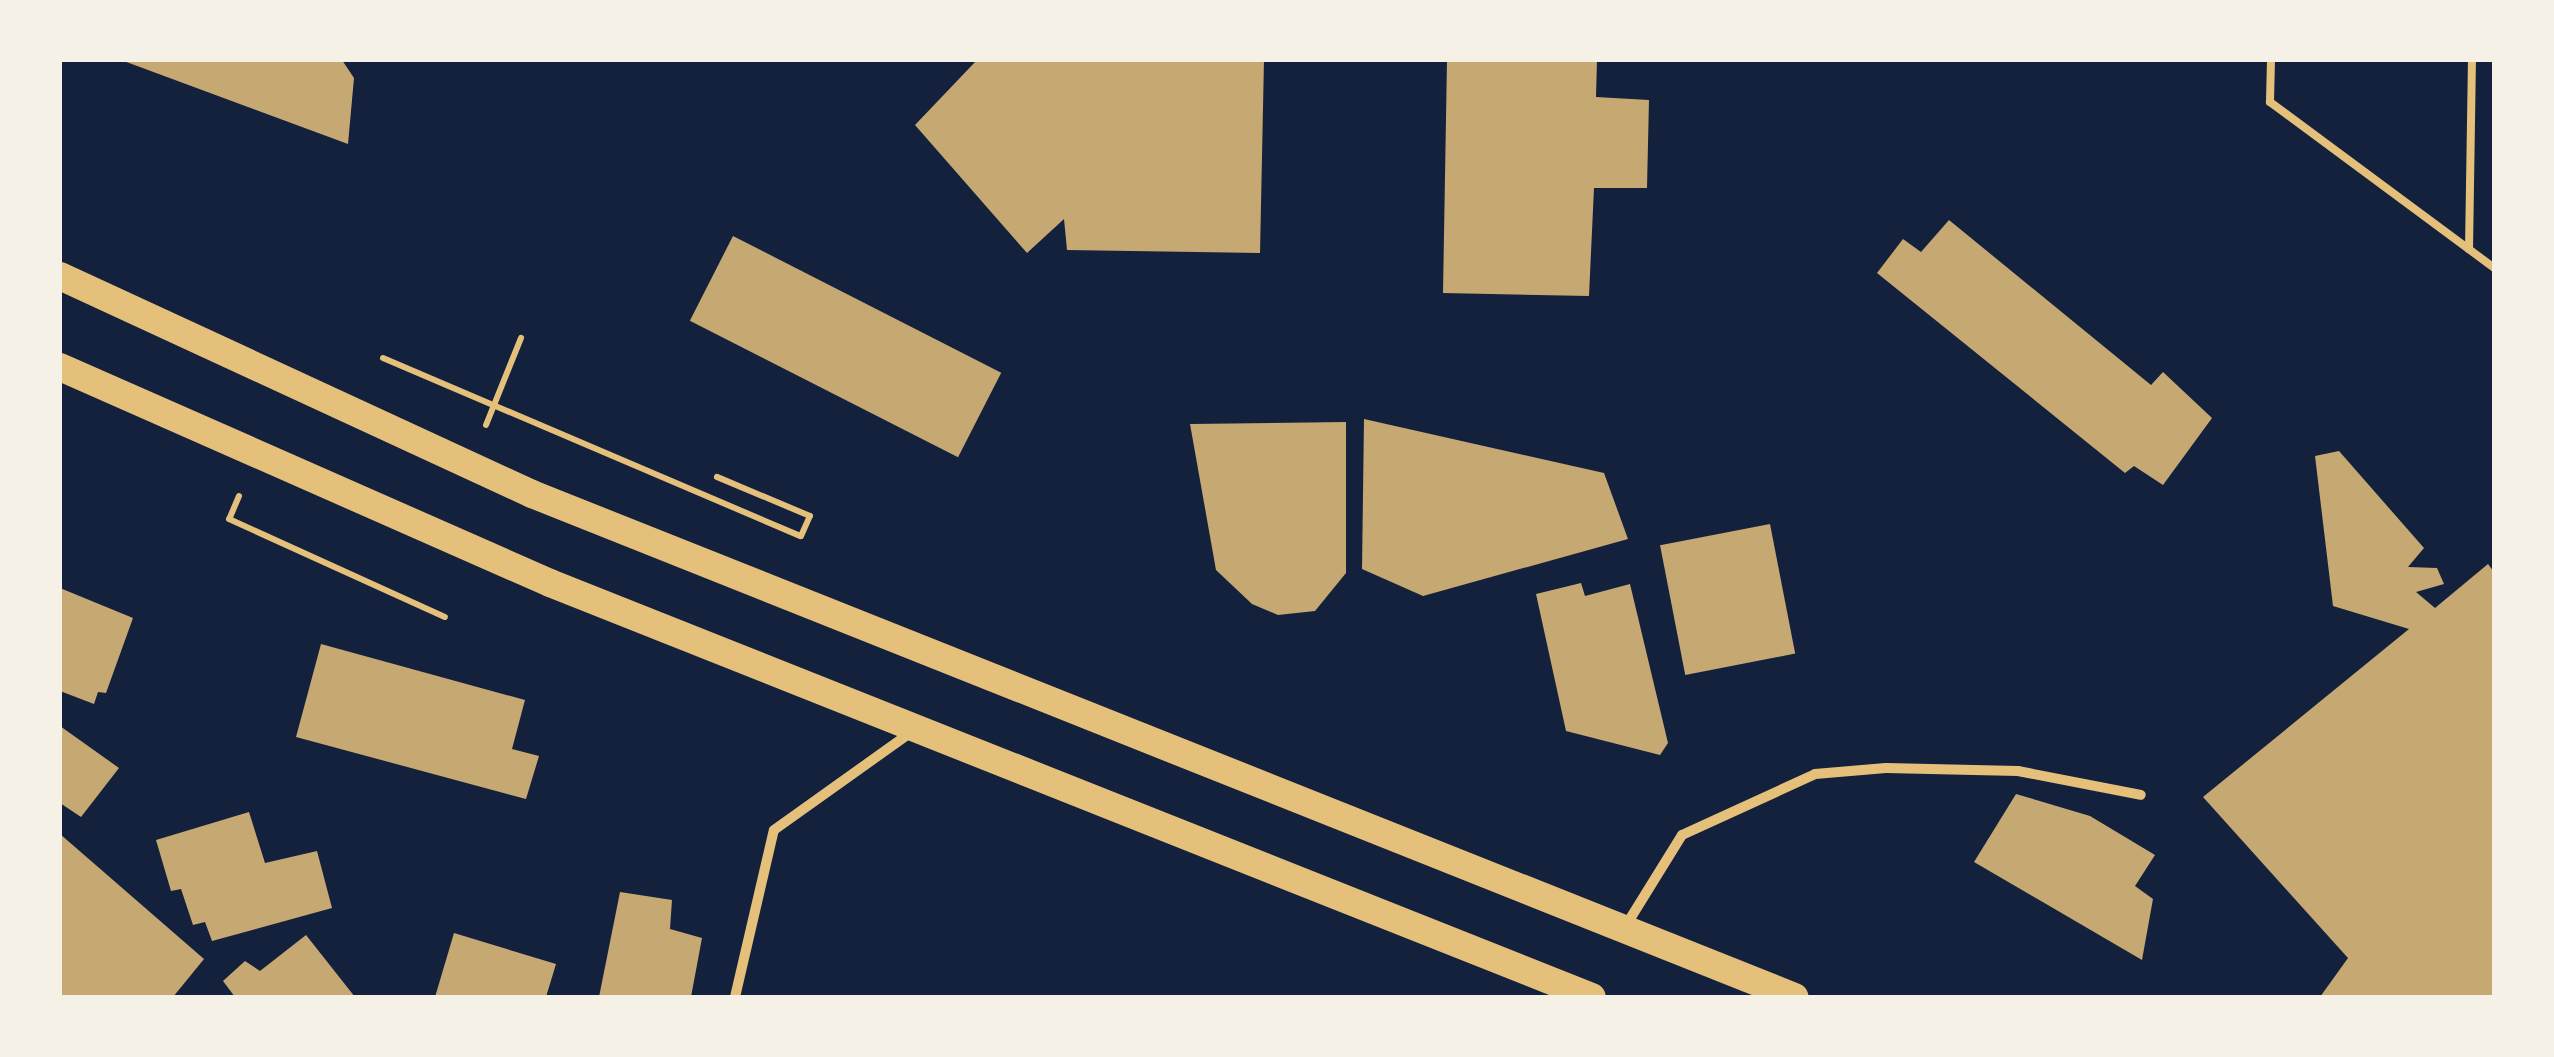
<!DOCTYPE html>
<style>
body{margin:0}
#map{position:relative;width:2554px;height:1057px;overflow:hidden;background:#14213d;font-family:"Roboto Serif",serif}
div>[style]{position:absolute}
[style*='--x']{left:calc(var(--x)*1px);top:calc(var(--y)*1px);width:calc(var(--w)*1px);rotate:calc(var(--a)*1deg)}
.building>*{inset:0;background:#c6a872;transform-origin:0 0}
.path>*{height:6px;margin:-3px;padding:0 3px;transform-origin:3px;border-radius:3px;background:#e5c07b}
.service>*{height:8px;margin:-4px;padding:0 4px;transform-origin:4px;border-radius:4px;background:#e5c07b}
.minor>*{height:10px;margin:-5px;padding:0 5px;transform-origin:5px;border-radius:5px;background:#e5c07b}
.trunk>*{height:28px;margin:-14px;padding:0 14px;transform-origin:14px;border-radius:14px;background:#e5c07b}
span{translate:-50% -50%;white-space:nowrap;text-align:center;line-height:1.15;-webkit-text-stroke:10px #f6f1e7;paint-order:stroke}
.frame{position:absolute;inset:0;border:62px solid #f6f1e7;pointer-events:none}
</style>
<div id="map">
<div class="building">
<div style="clip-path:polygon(121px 60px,342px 60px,354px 78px,348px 144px)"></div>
<div style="clip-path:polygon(977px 60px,1264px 60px,1260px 253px,1067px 250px,1064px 219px,1027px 253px,915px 125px)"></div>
<div style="clip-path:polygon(1447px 60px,1597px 60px,1596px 97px,1649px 100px,1647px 188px,1594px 188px,1589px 296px,1443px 293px)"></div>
<div style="clip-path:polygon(1949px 220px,2151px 385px,2163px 372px,2212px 418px,2163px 485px,2134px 466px,2125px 473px,1877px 273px,1903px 239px,1921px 252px)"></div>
<div style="left:733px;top:236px;width:301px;height:95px;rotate:27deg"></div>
<div style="clip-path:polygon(1364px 419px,1604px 473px,1628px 539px,1423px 596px,1362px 569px)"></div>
<div style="clip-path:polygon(1346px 422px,1346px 573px,1315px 611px,1278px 615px,1252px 604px,1216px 570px,1190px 424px)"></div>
<div style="clip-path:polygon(2339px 451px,2424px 548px,2408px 567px,2437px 568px,2444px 584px,2416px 592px,2435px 608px,2488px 564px,2494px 572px,2494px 997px,2320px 997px,2348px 958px,2203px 797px,2409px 629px,2333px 606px,2315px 456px)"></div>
<div style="left:1770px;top:524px;width:132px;height:112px;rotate:79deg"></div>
<div style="clip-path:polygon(1581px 583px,1585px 596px,1630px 584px,1668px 743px,1660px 755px,1566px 731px,1536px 594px)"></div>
<div style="clip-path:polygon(60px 588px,133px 618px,106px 693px,98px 692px,94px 704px,60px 691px)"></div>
<div style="clip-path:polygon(321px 644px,525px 700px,512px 749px,539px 756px,526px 799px,296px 737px)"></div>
<div style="clip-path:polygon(60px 726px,119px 768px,81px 817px,60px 803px)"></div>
<div style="clip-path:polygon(2016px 794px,2090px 816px,2155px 855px,2135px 886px,2153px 899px,2142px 960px,1974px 862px)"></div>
<div style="clip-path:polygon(249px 812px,265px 863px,317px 851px,332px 908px,212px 941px,205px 922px,193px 925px,181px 889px,171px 891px,156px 840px)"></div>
<div style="clip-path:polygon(60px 834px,204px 959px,173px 997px,60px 997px)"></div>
<div style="clip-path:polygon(620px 892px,672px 900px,670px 929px,702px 938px,691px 997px,599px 997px)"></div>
<div style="clip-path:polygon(454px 933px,556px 964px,546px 997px,435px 997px)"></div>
<div style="clip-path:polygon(306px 935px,355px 997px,235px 997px,223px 981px,245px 961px,260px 971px)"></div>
</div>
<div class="path">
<div style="--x:383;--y:358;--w:454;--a:23.1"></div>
<div style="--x:801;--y:536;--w:22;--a:-66"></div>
<div style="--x:810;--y:516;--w:101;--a:-157.2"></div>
<div style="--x:486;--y:425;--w:94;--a:-68.1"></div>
<div style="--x:239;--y:496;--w:25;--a:113"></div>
<div style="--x:229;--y:519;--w:237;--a:24.4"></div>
</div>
<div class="service">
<div style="--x:2271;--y:60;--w:42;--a:91.4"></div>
<div style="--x:2270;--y:102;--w:279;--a:36.5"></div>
<div style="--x:2469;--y:249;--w:189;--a:-89.1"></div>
</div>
<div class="minor">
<div style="--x:1625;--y:927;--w:108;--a:-58.2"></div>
<div style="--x:1682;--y:835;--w:146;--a:-24.6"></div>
<div style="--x:1815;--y:774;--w:71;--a:-4.8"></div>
<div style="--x:1886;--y:768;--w:132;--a:1.3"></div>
<div style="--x:2018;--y:771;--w:125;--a:11"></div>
<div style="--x:735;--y:997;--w:171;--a:-76.9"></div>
<div style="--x:774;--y:830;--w:172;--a:-35.5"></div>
</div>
<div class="trunk">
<div style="--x:60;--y:276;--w:520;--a:24.79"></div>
<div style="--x:532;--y:494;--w:1359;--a:21.72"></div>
<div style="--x:60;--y:367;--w:535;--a:23.79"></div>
<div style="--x:550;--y:583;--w:1121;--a:21.67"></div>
</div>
<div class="frame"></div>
</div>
